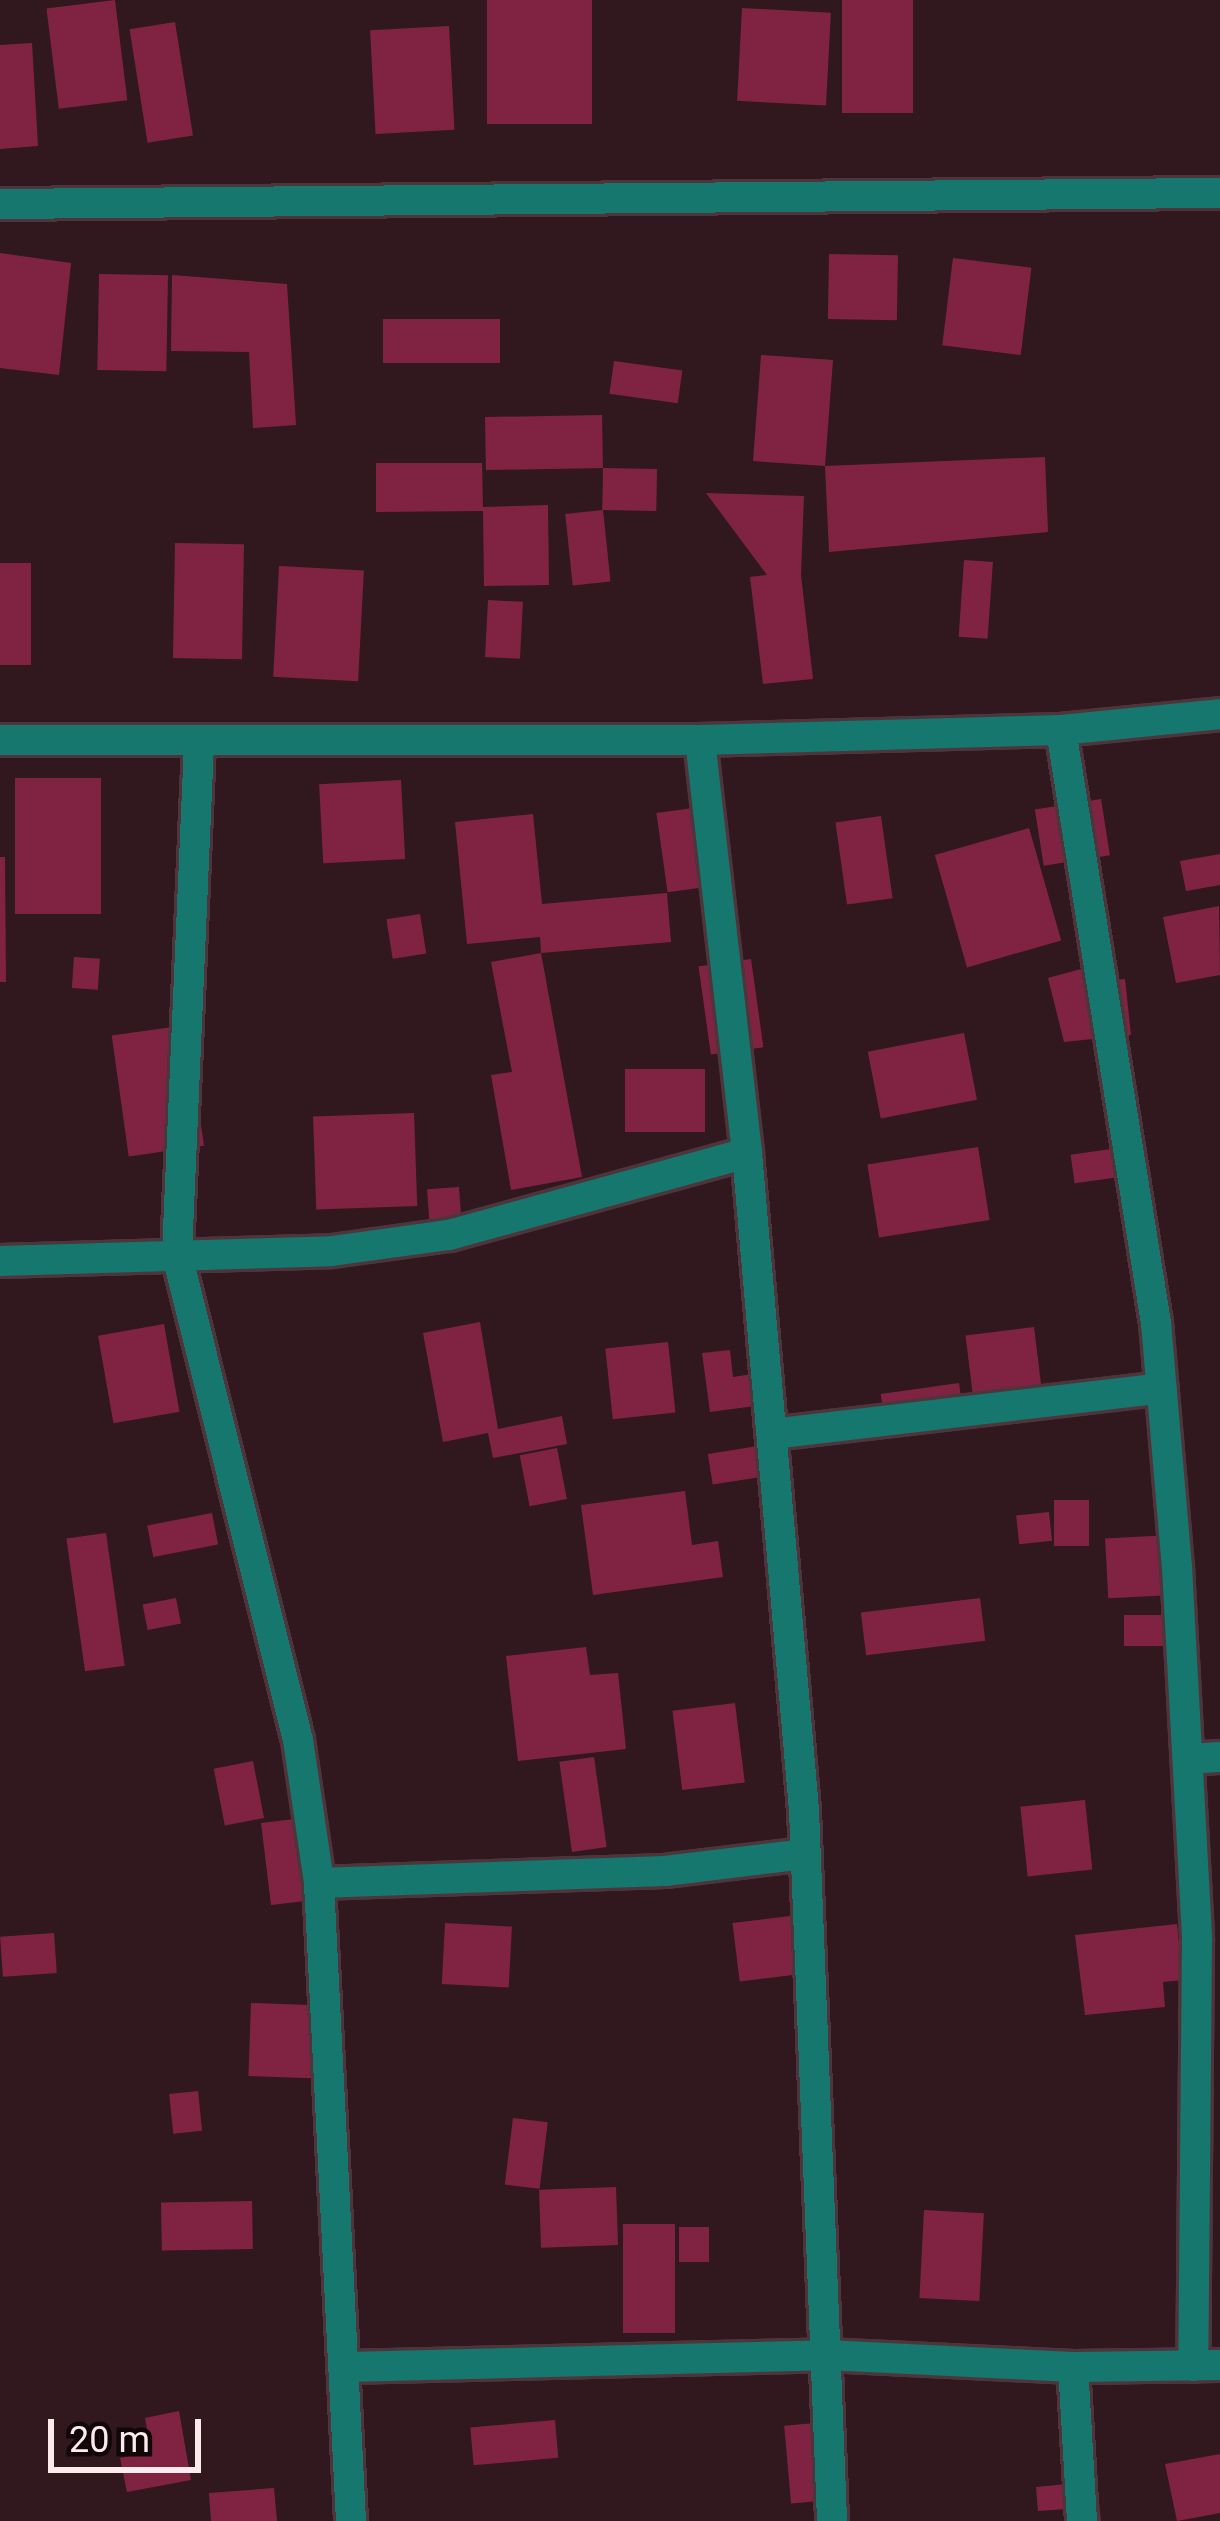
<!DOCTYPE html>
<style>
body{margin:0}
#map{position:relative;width:1220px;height:2521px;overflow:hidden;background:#30181e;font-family:Roboto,sans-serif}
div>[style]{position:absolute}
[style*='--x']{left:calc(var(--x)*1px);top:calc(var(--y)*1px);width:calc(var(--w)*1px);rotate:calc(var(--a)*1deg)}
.building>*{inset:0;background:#802343;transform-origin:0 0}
.roads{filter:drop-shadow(3px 0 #4d353b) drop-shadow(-3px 0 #4d353b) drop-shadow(0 3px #4d353b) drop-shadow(0 -3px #4d353b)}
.minor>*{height:30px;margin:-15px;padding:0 15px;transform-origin:15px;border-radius:15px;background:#16776e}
span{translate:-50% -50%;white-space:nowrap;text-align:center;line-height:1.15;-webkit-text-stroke:12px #110709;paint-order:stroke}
.scale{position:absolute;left:48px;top:2419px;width:153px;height:54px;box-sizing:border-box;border:6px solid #fceaed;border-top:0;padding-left:15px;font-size:36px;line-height:42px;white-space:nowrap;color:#fceaed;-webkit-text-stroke:9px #110709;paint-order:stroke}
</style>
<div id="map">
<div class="building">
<div style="left:115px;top:0;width:101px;height:69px;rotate:83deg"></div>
<div style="left:487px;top:0;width:105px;height:124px"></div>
<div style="left:842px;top:0;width:71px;height:113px"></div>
<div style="left:742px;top:8px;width:89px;height:93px;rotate:3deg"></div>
<div style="left:175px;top:22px;width:115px;height:46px;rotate:81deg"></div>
<div style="left:449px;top:26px;width:104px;height:79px;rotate:87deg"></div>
<div style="clip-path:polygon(32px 43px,38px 146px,0 149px,0 45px)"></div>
<div style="clip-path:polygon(0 253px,71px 263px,59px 375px,0 368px)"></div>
<div style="left:829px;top:254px;width:69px;height:65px;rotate:1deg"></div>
<div style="left:953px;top:258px;width:79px;height:88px;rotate:7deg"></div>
<div style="left:99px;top:274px;width:69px;height:96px;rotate:1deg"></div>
<div style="clip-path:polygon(172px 275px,287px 284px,296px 425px,253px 428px,249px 352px,171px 351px)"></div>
<div style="left:383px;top:319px;width:117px;height:44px"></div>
<div style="clip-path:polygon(761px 355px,833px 360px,825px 466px,1045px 457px,1048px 532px,829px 552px,825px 466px,753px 461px)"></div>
<div style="left:614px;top:361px;width:69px;height:33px;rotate:8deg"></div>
<div style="left:602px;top:415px;width:53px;height:117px;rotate:89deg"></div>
<div style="clip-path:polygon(376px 463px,482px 463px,483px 507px,548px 505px,549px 585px,484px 586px,483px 511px,376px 512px)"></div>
<div style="left:603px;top:468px;width:54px;height:42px;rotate:1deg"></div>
<div style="clip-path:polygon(706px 493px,804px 496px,801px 575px,813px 679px,763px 684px,750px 577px,767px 575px)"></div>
<div style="left:603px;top:510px;width:72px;height:38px;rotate:84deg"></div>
<div style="left:175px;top:543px;width:69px;height:115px;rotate:1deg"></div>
<div style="left:964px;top:560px;width:29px;height:77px;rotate:4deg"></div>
<div style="left:0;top:563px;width:31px;height:102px"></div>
<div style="left:279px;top:566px;width:85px;height:111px;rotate:3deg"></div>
<div style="left:488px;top:600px;width:35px;height:57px;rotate:3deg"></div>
<div style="left:15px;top:778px;width:86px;height:136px"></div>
<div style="left:401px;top:780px;width:79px;height:82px;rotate:87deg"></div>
<div style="left:1101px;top:799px;width:57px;height:67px;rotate:81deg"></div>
<div style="left:700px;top:807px;width:80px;height:44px;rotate:82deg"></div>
<div style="clip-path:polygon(533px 814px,542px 904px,667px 893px,671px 942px,541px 953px,540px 937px,467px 944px,455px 822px)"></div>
<div style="left:881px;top:816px;width:83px;height:46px;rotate:82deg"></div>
<div style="left:1029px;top:828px;width:117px;height:98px;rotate:74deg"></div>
<div style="clip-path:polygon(1220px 854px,1220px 885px,1186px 891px,1180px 861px)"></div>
<div style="clip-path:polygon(0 857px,5px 857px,6px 982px,0 982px)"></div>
<div style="clip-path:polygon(1219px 906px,1220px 975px,1176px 983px,1163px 917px)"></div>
<div style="left:420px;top:914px;width:40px;height:34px;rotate:81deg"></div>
<div style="clip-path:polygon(541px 953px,582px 1177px,511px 1190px,491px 1075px,512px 1072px,491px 962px)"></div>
<div style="left:74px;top:957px;width:26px;height:31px;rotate:4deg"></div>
<div style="left:751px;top:959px;width:89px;height:53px;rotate:82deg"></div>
<div style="clip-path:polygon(1081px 969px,1084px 983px,1125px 979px,1131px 1035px,1064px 1042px,1048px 978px)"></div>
<div style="left:187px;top:1025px;width:122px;height:76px;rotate:82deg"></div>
<div style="left:964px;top:1033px;width:68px;height:98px;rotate:79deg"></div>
<div style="left:625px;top:1069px;width:80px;height:63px"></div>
<div style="left:414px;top:1113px;width:93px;height:101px;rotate:88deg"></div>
<div style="left:1132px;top:1146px;width:29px;height:62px;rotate:82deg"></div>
<div style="left:978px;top:1147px;width:74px;height:112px;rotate:81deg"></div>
<div style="left:459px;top:1187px;width:32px;height:32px;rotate:86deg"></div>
<div style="clip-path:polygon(480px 1322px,498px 1429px,562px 1416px,567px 1444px,493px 1458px,488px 1433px,443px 1442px,423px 1333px)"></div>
<div style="left:164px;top:1324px;width:89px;height:67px;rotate:80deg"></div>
<div style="left:1034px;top:1327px;width:59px;height:69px;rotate:83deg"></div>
<div style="left:668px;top:1342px;width:71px;height:63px;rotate:84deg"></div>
<div style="clip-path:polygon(730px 1350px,733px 1377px,773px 1371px,777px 1403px,710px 1412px,702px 1353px)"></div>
<div style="left:959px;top:1383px;width:30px;height:79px;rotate:82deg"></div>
<div style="left:777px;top:1443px;width:31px;height:70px;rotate:81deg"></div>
<div style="left:557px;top:1448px;width:52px;height:38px;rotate:79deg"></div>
<div style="clip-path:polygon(685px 1491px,692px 1545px,718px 1541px,723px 1577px,593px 1595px,581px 1505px)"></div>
<div style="left:1054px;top:1500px;width:35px;height:46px"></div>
<div style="left:1049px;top:1512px;width:29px;height:33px;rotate:84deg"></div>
<div style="left:212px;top:1513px;width:32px;height:66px;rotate:79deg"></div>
<div style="left:106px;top:1533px;width:134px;height:40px;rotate:82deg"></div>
<div style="left:1189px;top:1534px;width:60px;height:84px;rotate:87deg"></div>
<div style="left:176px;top:1598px;width:26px;height:34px;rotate:79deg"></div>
<div style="left:980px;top:1598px;width:43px;height:120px;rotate:83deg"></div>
<div style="left:1124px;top:1615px;width:69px;height:31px"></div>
<div style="clip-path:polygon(586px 1647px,590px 1675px,618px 1673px,626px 1749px,518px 1761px,506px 1656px)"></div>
<div style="left:735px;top:1703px;width:80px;height:63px;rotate:83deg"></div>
<div style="left:594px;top:1757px;width:91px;height:35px;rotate:82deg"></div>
<div style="left:253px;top:1761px;width:58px;height:40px;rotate:79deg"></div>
<div style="left:1085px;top:1800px;width:70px;height:65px;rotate:84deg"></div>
<div style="clip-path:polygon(312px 1817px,317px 1861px,300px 1863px,305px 1901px,271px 1905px,261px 1823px)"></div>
<div style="left:798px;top:1915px;width:59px;height:66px;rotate:83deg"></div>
<div style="left:445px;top:1923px;width:67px;height:61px;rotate:3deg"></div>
<div style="clip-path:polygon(1177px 1924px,1183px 1980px,1163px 1982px,1165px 2007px,1085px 2015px,1075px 1935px)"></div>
<div style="left:54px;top:1933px;width:40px;height:54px;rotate:86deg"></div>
<div style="left:251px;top:2003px;width:79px;height:73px;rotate:2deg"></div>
<div style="left:198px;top:2091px;width:40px;height:29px;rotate:84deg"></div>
<div style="left:513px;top:2118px;width:35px;height:67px;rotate:7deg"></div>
<div style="left:616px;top:2187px;width:58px;height:77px;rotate:88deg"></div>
<div style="left:252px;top:2201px;width:48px;height:91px;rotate:89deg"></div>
<div style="left:924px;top:2210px;width:60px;height:88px;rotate:3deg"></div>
<div style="left:623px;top:2224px;width:52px;height:109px"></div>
<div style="left:679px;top:2227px;width:30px;height:35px"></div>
<div style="clip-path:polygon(179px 2411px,191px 2480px,127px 2492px,120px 2458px,151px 2452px,145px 2418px)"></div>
<div style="left:555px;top:2420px;width:38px;height:85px;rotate:85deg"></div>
<div style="left:838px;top:2421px;width:78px;height:54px;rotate:85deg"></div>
<div style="clip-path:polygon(1220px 2454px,1220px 2513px,1177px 2521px,1165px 2464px)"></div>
<div style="clip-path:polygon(1097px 2481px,1101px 2521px,1068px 2521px,1067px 2509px,1038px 2511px,1036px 2487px)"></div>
<div style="clip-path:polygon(274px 2488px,277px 2521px,211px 2521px,209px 2493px)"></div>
</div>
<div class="roads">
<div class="minor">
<div style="--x:0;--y:204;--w:1220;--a:-0.52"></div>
<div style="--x:1061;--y:730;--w:601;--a:80.9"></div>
<div style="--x:1156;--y:1323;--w:245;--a:85.1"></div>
<div style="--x:1177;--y:1567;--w:374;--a:86.9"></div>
<div style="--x:1197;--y:1940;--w:426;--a:90.5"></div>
<div style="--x:0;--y:740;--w:700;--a:0"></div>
<div style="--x:700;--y:740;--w:361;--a:-1.6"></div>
<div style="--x:1061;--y:730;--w:160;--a:-5.7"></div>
<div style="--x:700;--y:740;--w:416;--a:83.5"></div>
<div style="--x:747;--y:1153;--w:659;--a:85.04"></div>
<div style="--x:804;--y:1810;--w:712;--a:87.74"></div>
<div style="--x:199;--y:744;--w:511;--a:92.47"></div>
<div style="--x:177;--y:1255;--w:500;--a:76"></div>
<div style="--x:298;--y:1740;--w:145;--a:81.6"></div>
<div style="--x:319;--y:1883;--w:639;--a:87.13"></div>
<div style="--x:0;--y:1261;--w:332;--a:-1.7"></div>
<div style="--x:332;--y:1251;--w:118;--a:-7.8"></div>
<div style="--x:449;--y:1235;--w:309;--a:-15.4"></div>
<div style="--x:772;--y:1434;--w:392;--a:-6.7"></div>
<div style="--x:1190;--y:1759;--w:30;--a:-4"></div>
<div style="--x:319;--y:1883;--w:346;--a:-2"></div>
<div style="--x:665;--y:1871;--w:142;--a:-6.9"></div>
<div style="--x:347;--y:2367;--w:480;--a:-1.4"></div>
<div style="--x:827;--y:2355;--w:246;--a:2.8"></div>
<div style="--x:1082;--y:2521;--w:154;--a:-93.3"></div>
<div style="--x:1073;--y:2367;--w:147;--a:-0.8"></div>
</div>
</div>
<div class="scale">20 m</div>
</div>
